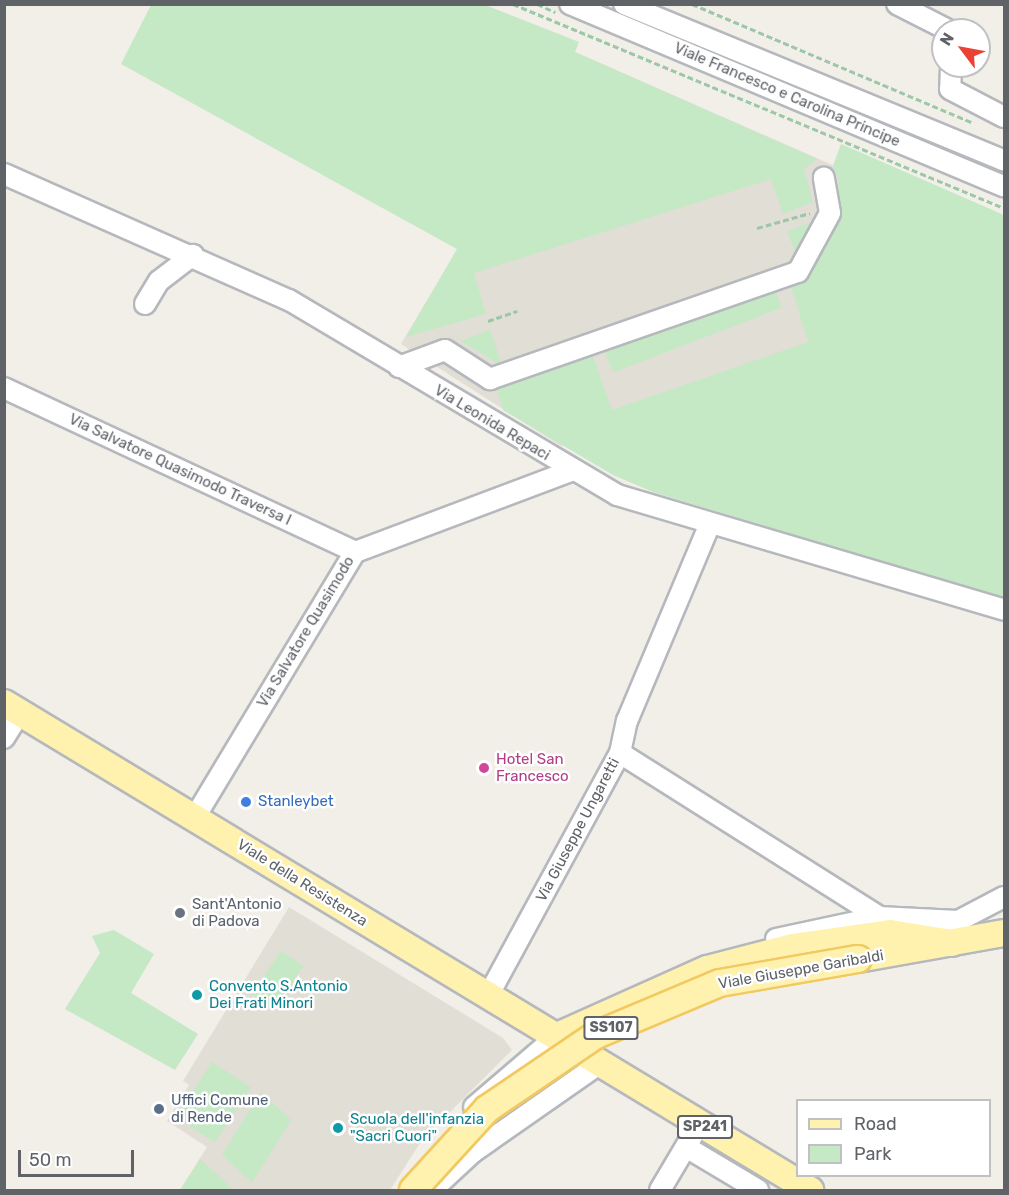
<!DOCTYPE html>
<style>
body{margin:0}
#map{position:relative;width:1009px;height:1195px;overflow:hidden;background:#f1efe8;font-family:Rubik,sans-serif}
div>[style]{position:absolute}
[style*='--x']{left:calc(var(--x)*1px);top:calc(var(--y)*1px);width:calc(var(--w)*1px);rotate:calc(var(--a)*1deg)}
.education>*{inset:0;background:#e1ded6}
.green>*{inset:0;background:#c5e8c5;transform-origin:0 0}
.path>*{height:3px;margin-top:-1.5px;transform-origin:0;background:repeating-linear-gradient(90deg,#9cc7a9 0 6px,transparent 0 9px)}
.roads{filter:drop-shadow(2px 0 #b5b8bc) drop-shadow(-2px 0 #b5b8bc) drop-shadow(0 2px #b5b8bc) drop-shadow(0 -2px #b5b8bc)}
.minor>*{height:20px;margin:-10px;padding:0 10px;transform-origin:10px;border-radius:10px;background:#fff}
.major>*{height:26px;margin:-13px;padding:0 13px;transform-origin:13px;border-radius:13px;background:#fff2af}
.bridges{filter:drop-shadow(2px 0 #f2c960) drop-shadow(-2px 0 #f2c960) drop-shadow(0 2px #f2c960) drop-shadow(0 -2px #f2c960)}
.major-bridge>*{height:26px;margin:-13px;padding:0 13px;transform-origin:13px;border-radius:13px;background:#fff2af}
.dots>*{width:16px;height:16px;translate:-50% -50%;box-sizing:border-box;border:3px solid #fff;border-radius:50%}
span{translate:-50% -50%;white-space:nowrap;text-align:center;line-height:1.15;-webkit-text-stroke:5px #fff;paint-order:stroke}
.shield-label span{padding:2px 4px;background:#fff;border:2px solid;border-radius:4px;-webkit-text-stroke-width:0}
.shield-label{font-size:14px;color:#5f6368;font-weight:700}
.street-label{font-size:15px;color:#5f6368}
.hotel-label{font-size:15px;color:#b23c85}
.left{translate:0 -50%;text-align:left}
.shop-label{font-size:15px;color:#366cbe}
.worship-label{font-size:15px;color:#5b616d}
.culture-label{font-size:15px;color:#0d838f}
.service-label{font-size:15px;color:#4e5e75}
.frame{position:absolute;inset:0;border:6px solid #5f6368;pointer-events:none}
.legend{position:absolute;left:796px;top:1099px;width:195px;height:78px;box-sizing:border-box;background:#fff;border:2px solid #bfc1c3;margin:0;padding:8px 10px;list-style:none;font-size:18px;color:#5f6368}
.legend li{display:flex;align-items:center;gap:12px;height:30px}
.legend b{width:30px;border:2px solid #bfc1c3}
.north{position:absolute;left:931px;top:18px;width:60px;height:60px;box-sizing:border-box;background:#fff;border:2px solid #bfc1c3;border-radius:50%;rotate:302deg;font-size:16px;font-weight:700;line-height:24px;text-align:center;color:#5f6368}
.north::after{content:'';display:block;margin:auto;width:21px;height:27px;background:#ea4335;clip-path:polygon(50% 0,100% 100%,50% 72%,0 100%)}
.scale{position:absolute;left:18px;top:1150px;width:116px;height:27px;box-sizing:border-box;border:3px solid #5f6368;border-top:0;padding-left:8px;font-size:18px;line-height:21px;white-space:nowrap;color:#5f6368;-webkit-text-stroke:4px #fff;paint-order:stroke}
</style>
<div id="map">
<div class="education">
<div style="clip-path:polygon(575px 52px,869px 181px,793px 405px,561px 446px,401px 344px)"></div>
<div style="clip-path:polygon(289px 907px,503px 1038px,512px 1050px,422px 1140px,390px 1190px,180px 1190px,207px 1147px,167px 1121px,189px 1085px,183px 1081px)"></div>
</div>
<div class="green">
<div style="clip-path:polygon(151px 5px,485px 5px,579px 42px,575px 52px,817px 159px,804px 169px,813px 202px,783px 214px,771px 179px,474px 273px,486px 314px,406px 337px,457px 249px,121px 64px)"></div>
<div style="clip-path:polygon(841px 144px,1004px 215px,1004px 598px,653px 492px,613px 475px,503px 410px,496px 386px,591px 351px,612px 410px,808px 342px,790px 283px,835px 224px,839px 181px,833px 166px)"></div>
<div style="clip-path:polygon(819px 219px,799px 262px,787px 231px)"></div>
<div style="left:774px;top:287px;width:22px;height:181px;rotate:69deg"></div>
<div style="clip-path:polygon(490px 329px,502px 366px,461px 341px)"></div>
<div style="clip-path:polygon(114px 930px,154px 954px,131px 993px,198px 1034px,175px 1070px,65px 1009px,100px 953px,92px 936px)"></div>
<div style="left:281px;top:951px;width:27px;height:52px;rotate:34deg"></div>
<div style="left:212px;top:1062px;width:46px;height:66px;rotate:33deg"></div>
<div style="clip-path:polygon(261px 1092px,291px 1120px,252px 1183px,222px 1155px)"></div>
<div style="clip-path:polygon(200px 1159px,221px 1178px,233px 1190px,180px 1190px)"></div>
</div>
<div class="path">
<div style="--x:513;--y:4;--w:532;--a:22.56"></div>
<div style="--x:537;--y:4;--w:20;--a:24"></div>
<div style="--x:692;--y:4;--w:304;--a:22.9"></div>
<div style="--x:757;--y:228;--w:55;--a:-15.8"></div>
<div style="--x:488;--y:321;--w:31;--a:-19"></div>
</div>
<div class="roads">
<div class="minor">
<div style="--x:570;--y:4;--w:471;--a:22.8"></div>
<div style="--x:624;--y:4;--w:411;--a:22.4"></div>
<div style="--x:897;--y:4;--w:57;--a:27"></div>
<div style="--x:951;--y:66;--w:23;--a:92"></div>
<div style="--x:950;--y:89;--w:61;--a:27.4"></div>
<div style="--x:4;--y:174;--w:312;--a:23.9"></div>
<div style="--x:289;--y:300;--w:382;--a:30.7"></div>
<div style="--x:617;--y:495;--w:404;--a:16.5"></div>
<div style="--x:145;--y:304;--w:27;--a:-59"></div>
<div style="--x:159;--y:281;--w:43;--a:-37.4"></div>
<div style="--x:399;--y:367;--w:49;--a:-20.3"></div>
<div style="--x:445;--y:350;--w:54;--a:32.8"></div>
<div style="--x:490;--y:379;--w:326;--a:-19.2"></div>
<div style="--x:798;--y:272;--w:67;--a:-61.5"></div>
<div style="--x:830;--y:213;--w:36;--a:-100"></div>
<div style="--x:4;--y:388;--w:387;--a:25"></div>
<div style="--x:4;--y:738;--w:31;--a:-58"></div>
<div style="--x:620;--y:753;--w:307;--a:32.3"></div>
<div style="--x:195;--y:817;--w:310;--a:-58.9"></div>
<div style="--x:355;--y:552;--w:230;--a:-20.6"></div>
<div style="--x:776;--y:939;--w:105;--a:-12.1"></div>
<div style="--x:879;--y:917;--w:79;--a:2.9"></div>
<div style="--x:958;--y:921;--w:52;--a:-27.6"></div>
<div style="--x:488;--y:996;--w:277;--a:-61.5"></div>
<div style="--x:620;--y:753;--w:33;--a:-78"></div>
<div style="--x:627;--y:721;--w:212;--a:-67.2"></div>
<div style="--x:474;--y:1107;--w:109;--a:-40.5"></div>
<div style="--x:686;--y:1147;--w:84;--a:30.8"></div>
<div style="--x:432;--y:1190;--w:56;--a:-42.8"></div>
<div style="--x:473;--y:1152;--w:154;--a:-34.9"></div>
<div style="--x:660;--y:1190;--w:63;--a:-59.3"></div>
</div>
<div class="major">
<div style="--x:4;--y:703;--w:942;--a:31.14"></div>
<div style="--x:858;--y:959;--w:148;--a:-10.1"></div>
<div style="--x:557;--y:1036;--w:164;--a:-24.1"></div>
<div style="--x:707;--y:969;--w:88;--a:-14.5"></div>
<div style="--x:792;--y:947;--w:99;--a:-8.1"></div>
<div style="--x:890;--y:933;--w:63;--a:9.2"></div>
</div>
</div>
<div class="bridges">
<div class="major-bridge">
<div style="--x:413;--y:1190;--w:110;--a:-47.6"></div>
<div style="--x:487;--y:1109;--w:132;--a:-34.2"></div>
<div style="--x:596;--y:1035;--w:134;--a:-22.8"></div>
<div style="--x:720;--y:983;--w:140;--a:-9.9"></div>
</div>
</div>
<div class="dots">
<div style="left:484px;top:768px;background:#d1479c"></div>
<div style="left:246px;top:802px;background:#3f7fe0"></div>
<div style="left:180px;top:913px;background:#6b7280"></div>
<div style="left:197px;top:995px;background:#0f9aa8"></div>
<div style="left:159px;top:1109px;background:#5c6f8a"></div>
<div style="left:338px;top:1128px;background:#0f9aa8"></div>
</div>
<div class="shield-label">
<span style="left:611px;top:1028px">SS107</span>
<span style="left:705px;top:1127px">SP241</span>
</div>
<div class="street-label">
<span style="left:787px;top:95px;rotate:23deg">Viale Francesco e Carolina Principe</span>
<span style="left:492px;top:423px;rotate:31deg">Via Leonida Repaci</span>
<span style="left:180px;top:470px;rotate:25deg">Via Salvatore Quasimodo Traversa I</span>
<span style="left:306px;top:632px;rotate:-59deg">Via Salvatore Quasimodo</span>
<span style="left:578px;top:830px;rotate:-62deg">Via Giuseppe Ungaretti</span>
<span style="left:302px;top:883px;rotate:32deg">Viale della Resistenza</span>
<span style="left:801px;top:970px;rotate:-10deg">Viale Giuseppe Garibaldi</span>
</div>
<div class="hotel-label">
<span class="left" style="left:496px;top:768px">Hotel San<br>Francesco</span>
</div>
<div class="shop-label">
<span class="left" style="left:258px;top:802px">Stanleybet</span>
</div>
<div class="worship-label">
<span class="left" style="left:192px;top:913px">Sant'Antonio<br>di Padova</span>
</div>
<div class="culture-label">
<span class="left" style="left:209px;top:995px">Convento S.Antonio<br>Dei Frati Minori</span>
<span class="left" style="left:350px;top:1128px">Scuola dell'infanzia<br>"Sacri Cuori"</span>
</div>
<div class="service-label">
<span class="left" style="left:171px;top:1109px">Uffici Comune<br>di Rende</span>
</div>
<div class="frame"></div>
<ul class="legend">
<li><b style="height:8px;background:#fff2af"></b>Road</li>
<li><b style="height:16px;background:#c5e8c5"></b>Park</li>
</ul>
<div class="north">N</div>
<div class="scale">50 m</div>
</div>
